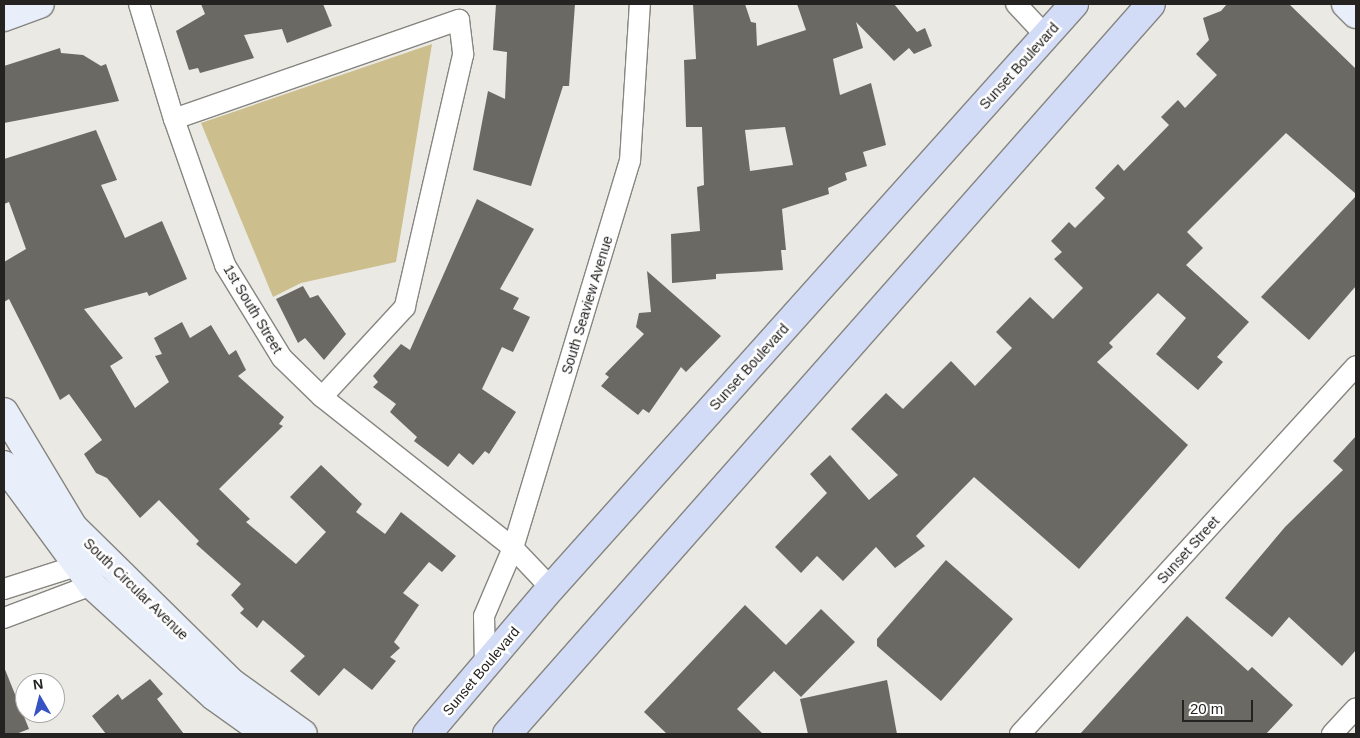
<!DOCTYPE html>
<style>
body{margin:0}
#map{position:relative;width:1360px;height:738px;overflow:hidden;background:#eae9e4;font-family:Helvetica,sans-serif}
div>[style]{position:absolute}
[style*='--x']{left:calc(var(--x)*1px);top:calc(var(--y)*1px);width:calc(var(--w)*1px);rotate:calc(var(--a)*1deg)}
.green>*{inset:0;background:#ccbf8d}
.building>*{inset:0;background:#6a6964}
.roads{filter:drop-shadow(1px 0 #868580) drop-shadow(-1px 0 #868580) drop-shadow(0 1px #868580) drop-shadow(0 -1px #868580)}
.street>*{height:20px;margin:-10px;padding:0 10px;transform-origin:10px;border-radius:10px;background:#fff}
.secondary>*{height:28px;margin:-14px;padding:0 14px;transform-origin:14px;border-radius:14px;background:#e8eefa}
.primary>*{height:28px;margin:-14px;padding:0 14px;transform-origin:14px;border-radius:14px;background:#d2dcf6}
span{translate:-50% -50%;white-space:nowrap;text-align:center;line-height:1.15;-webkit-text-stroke:5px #fff;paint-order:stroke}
.street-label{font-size:14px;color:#242321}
.frame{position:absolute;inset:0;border:5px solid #242321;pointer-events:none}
.north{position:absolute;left:15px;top:673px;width:50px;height:50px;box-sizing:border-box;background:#fff;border:1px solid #a7a7a6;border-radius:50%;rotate:352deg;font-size:14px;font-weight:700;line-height:20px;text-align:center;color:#242321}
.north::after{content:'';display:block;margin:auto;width:18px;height:22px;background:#3652c4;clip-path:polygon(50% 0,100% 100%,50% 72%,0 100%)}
.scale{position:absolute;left:1182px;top:700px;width:71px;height:22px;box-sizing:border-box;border:2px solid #242321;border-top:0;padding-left:6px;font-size:15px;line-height:18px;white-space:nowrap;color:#242321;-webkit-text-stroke:4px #fff;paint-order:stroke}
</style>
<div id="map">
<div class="green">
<div style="clip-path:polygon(432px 44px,396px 262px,301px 283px,273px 297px,201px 123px)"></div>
</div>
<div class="building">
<div style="clip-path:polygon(201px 4px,323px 4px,332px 26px,287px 43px,282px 29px,244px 35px,254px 58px,200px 73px,198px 68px,189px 70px,176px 31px,205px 14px)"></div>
<div style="clip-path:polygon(496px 4px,575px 4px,569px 86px,563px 86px,531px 186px,473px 170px,488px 91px,505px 99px,507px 52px,493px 50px)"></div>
<div style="clip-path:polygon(evenodd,693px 4px,745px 4px,751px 22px,756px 23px,757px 46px,806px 30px,797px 4px,894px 4px,917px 32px,925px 28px,932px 46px,914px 54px,909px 48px,894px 61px,856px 22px,863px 48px,833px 59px,840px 95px,871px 83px,886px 145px,863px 152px,867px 166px,845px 173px,847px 180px,828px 188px,829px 194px,782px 209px,786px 250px,781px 250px,783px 270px,716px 274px,716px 279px,672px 283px,671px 234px,700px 231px,697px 187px,704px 185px,702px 127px,686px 127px,684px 60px,696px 59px,693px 4px,785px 127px,793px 165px,750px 171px,745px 130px,785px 127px)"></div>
<div style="clip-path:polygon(1227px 4px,1289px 4px,1356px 69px,1356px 194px,1286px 133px,1187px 232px,1203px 248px,1186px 265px,1249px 322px,1217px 357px,1223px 362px,1198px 390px,1156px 354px,1186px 318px,1158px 293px,1109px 343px,1113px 347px,1097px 362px,1188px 445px,1079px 569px,974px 477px,916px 536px,925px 546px,895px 568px,876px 547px,843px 581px,817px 556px,801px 573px,775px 547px,827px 493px,810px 474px,830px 455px,869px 500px,898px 475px,851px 429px,886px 393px,903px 409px,951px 361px,975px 386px,1012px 348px,996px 332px,1030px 297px,1053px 319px,1083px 288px,1054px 259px,1062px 252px,1051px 241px,1069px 222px,1075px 228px,1105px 198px,1095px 188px,1118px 164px,1124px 171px,1169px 125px,1161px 117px,1178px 100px,1185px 108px,1217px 75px,1196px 54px,1209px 40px,1203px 18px,1221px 11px)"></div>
<div style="clip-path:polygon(60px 48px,61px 53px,83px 55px,101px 66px,106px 64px,119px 101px,4px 123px,4px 66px)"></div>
<div style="clip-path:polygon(96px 130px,117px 180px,101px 185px,125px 238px,162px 221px,187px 279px,149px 296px,147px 292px,84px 309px,123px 358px,110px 366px,135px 408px,169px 382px,155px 356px,162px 354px,154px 338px,182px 322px,190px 338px,211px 325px,229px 355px,236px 350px,246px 370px,238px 376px,284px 417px,279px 424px,283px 426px,219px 489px,250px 519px,246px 522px,296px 564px,326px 532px,290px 497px,321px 465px,362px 504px,356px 512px,385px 534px,401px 512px,456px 556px,442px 572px,429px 562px,403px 593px,419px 605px,394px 642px,400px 648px,390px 657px,396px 661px,372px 690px,344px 668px,319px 696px,290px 671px,305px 656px,263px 620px,257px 628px,240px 613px,244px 609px,231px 595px,241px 584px,196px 544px,199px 541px,159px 500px,140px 518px,107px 478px,96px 473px,84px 454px,102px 440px,69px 394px,60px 400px,9px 299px,4px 302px,4px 262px,26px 249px,9px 202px,4px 204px,4px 159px)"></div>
<div style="clip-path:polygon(1356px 196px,1356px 286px,1309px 340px,1261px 297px)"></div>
<div style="clip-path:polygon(477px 199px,534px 229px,500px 289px,519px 298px,513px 309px,530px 317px,513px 352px,502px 347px,482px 389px,516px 412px,489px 454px,485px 451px,473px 465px,459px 453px,448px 467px,414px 441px,417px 437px,390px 412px,396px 404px,373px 387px,378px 382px,373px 376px,401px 344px,410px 350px)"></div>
<div style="clip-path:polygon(647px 271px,721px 336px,686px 372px,681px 367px,649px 413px,643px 409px,638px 415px,601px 386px,609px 377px,605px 374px,644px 334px,636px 327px,639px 313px,651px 312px)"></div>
<div style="clip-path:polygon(303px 286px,310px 298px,318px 295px,346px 334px,324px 360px,305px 338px,298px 343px,276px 299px)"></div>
<div style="clip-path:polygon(1356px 436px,1356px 650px,1342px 666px,1289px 617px,1272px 637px,1225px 598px,1285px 527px,1343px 470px,1333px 461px)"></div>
<div style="clip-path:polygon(946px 560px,1013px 619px,941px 701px,877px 646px,877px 639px)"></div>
<div style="clip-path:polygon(745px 605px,786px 645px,821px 609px,855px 642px,801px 697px,774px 671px,737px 709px,763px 734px,667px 734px,644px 712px)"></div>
<div style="clip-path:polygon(1187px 616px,1248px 671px,1252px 667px,1293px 705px,1266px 734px,1080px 734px)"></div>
<div style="clip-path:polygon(4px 667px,29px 729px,16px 734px,4px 734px)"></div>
<div style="clip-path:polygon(150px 679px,163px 694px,157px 699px,184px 734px,106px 734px,92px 716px,118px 694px,122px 700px)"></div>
<div style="clip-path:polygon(887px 680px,897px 734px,808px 734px,800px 699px)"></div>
</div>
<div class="roads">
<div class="street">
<div style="--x:139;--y:4;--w:120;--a:73.1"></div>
<div style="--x:174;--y:119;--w:155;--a:70.7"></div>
<div style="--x:225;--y:265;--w:109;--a:58.5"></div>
<div style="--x:282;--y:358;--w:56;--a:44.3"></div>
<div style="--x:322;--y:397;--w:243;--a:38.3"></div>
<div style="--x:513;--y:548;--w:74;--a:113.1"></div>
<div style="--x:484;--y:616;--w:49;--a:88.8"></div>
<div style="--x:1016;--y:4;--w:44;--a:46.8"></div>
<div style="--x:174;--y:119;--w:302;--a:-19.2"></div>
<div style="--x:459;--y:20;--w:35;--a:83"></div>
<div style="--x:463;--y:55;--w:259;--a:103"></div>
<div style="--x:405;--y:307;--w:122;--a:132.7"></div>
<div style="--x:551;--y:588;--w:55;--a:-133.5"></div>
<div style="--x:513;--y:548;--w:404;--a:-73.2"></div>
<div style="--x:630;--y:161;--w:157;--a:-86.4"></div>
<div style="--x:4;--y:589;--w:76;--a:-17.7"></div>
<div style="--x:4;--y:618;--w:94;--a:-20.6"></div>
<div style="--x:1020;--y:734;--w:498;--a:-47.6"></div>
<div style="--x:1332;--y:734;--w:35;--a:-47"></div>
</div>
<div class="secondary">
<div style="--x:1346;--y:4;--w:14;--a:45"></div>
<div style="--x:4;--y:17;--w:38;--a:-20"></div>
<div style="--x:4;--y:412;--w:134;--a:59"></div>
<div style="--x:73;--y:527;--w:223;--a:44.5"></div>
<div style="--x:232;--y:683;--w:87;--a:35.7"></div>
<div style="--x:4;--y:465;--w:149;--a:53.7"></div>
<div style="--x:92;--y:585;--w:165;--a:42.3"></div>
<div style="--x:214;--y:696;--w:65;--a:35.6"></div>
</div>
<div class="primary">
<div style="--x:427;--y:734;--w:192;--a:-49.7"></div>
<div style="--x:551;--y:588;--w:784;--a:-48.15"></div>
<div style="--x:507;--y:734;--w:973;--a:-48.58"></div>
</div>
</div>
<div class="street-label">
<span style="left:1019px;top:66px;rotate:-48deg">Sunset Boulevard</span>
<span style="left:587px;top:305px;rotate:-73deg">South Seaview Avenue</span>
<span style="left:253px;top:309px;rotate:59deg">1st South Street</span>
<span style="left:749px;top:367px;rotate:-48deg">Sunset Boulevard</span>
<span style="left:1188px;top:550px;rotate:-48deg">Sunset Street</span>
<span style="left:136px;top:589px;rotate:44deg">South Circular Avenue</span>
<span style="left:481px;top:671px;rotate:-50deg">Sunset Boulevard</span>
</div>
<div class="frame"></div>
<div class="north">N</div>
<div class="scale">20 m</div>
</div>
